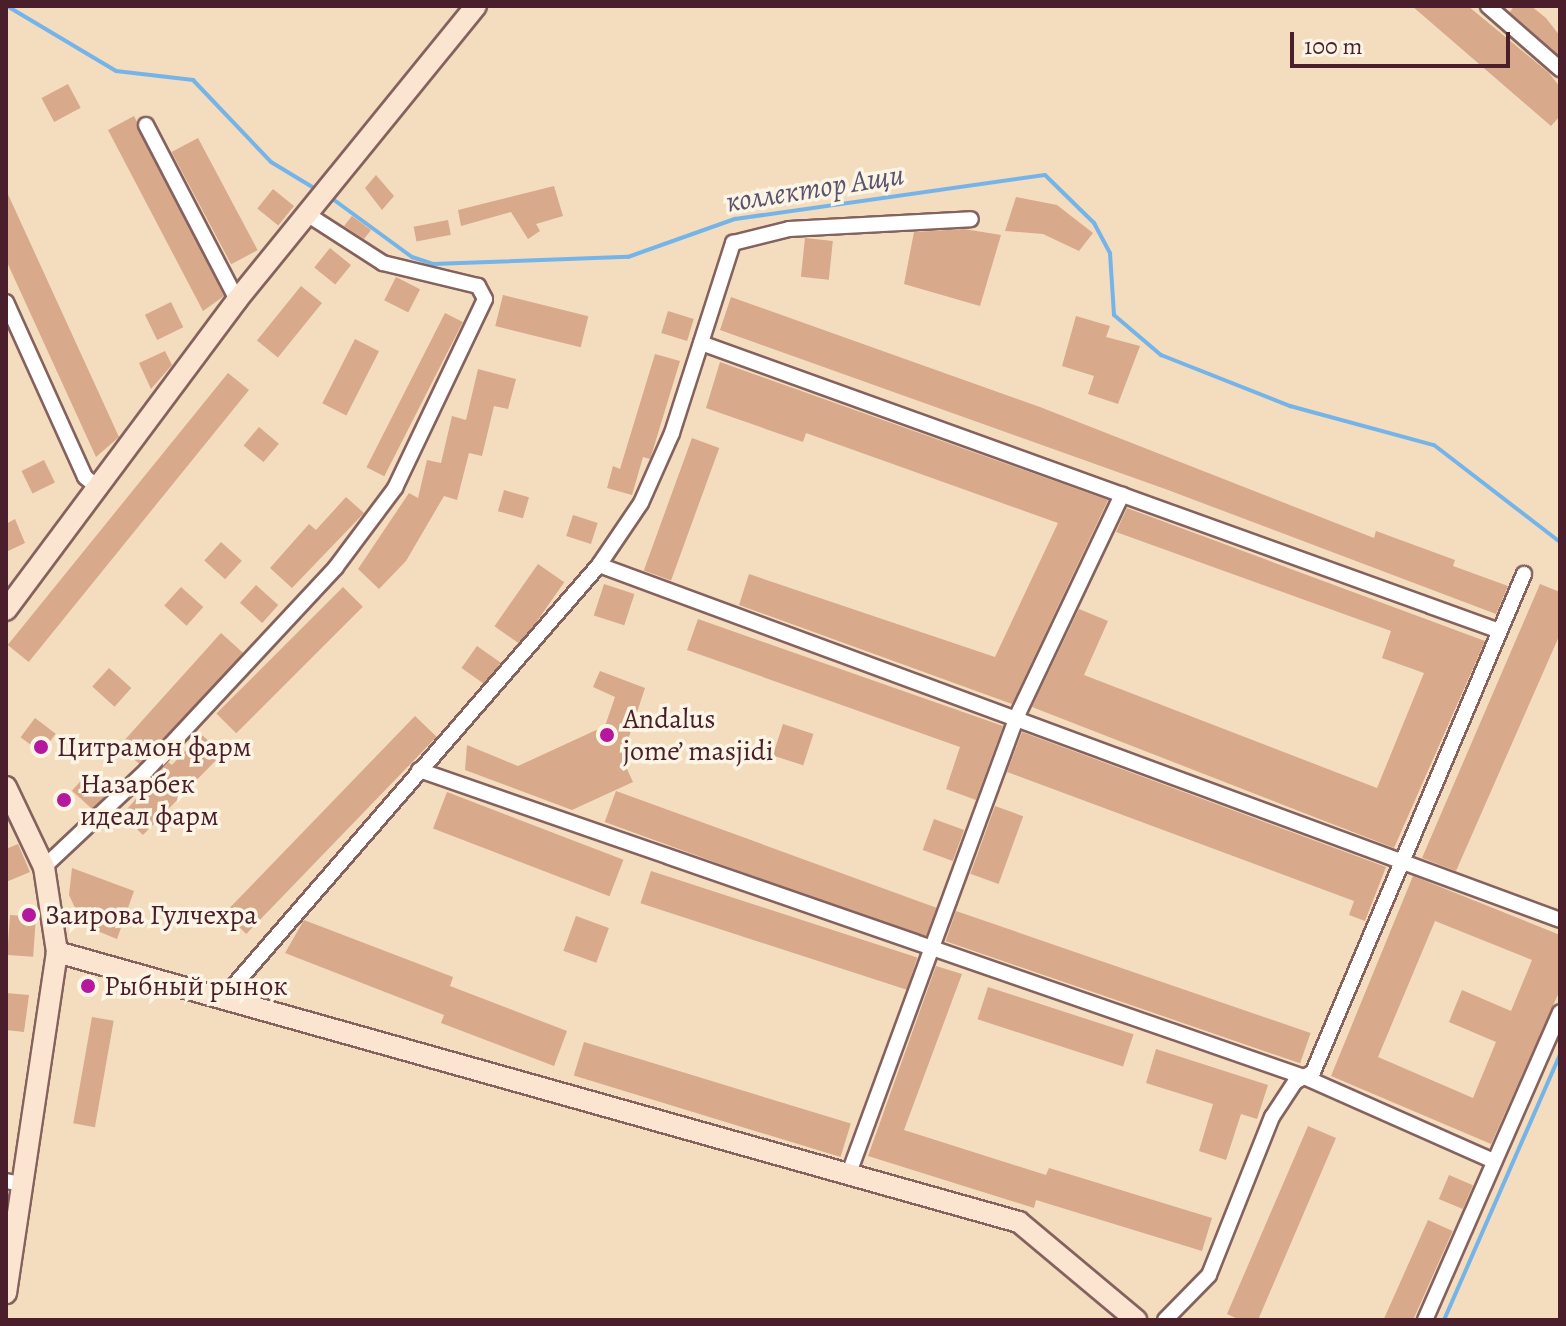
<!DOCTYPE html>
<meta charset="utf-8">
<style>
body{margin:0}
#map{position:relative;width:1566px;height:1326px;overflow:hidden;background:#f3ddbe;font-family:Alegreya,serif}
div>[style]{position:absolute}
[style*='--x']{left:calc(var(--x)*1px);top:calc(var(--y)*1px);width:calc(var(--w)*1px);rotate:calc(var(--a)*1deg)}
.stream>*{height:4px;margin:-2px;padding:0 2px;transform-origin:2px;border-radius:2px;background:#75b4e8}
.building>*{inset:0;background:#d8a98b;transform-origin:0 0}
.roads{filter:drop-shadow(2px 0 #85625e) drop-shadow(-2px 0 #85625e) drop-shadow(0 2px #85625e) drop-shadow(0 -2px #85625e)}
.street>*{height:14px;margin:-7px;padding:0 7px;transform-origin:7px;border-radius:7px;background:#fff}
.secondary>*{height:20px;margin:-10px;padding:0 10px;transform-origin:10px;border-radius:10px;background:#fce5d0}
.dots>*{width:22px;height:22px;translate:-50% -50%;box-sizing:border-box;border:4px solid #fcf5e5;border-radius:50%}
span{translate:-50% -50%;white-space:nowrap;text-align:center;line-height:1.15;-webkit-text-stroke:7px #fcf5e5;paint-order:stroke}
.poi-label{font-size:28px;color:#4a1f2b}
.left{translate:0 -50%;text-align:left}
.water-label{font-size:30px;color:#59536d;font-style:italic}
.frame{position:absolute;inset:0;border:8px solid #4a1f2b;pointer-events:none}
.scale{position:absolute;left:1290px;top:32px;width:220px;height:36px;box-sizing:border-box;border:4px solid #4a1f2b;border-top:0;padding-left:10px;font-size:24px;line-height:28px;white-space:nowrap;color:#4a1f2b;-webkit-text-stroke:6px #fcf5e5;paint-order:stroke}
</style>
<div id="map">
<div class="stream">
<div style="--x:7;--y:6;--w:127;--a:30.8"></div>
<div style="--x:116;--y:71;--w:78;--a:6.7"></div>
<div style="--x:193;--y:80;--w:113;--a:46.4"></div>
<div style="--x:271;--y:162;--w:56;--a:31.1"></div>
<div style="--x:330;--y:197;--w:102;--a:36.2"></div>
<div style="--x:412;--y:257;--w:22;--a:18"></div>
<div style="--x:433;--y:264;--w:195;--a:-2.1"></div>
<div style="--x:628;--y:257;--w:114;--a:-19.6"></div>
<div style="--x:735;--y:219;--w:313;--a:-8.1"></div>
<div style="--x:1045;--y:175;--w:69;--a:44.4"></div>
<div style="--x:1094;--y:223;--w:34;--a:62"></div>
<div style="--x:1110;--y:253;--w:62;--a:86.3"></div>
<div style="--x:1114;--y:315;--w:62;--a:40.4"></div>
<div style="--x:1161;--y:355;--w:139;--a:21.6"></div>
<div style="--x:1290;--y:406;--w:149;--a:15.2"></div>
<div style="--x:1434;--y:445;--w:159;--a:37.6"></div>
<div style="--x:1444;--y:1320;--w:290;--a:-66.4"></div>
</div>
<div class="building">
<div style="clip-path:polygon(1412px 6px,1468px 6px,1549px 73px,1560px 87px,1560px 116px,1551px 126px)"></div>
<div style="clip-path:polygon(1514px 6px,1531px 6px,1546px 18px,1560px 36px,1560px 56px,1510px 12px)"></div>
<div style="left:68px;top:84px;width:27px;height:30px;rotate:62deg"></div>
<div style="clip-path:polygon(134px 116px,224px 296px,203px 311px,108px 130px)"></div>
<div style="left:198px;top:138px;width:127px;height:30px;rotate:62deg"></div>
<div style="clip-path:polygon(376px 175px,394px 196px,382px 210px,365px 188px)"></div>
<div style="clip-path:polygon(554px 186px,563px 216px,536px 224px,540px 231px,528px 239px,511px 212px,461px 226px,458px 210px)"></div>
<div style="left:273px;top:189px;width:27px;height:25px;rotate:39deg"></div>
<div style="clip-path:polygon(6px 190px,119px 437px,96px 457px,6px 260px)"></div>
<div style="clip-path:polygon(1016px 197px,1057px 205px,1093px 233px,1079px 251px,1043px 234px,1005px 231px)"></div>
<div style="clip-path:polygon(352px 216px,371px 230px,364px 239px,344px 226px)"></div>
<div style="left:448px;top:220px;width:15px;height:35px;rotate:79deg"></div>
<div style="clip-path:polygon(964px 229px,1001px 235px,980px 306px,904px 284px,914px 232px)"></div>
<div style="left:805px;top:238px;width:28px;height:39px;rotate:6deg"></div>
<div style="left:330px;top:248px;width:27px;height:25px;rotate:39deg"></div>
<div style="left:396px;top:277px;width:27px;height:26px;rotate:27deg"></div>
<div style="left:301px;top:286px;width:27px;height:70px;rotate:39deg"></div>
<div style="left:503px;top:295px;width:88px;height:32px;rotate:14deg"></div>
<div style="clip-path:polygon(731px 297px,1040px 407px,1374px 538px,1376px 531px,1455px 560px,1453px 566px,1508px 586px,1496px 614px,1168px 490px,720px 330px)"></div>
<div style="left:171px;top:302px;width:28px;height:29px;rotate:64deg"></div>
<div style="left:668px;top:311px;width:27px;height:23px;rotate:17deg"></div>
<div style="left:445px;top:313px;width:20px;height:173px;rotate:27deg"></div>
<div style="clip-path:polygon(1076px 316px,1110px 326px,1106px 337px,1140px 346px,1118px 404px,1088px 394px,1094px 376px,1062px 366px)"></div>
<div style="left:355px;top:339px;width:27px;height:72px;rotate:27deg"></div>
<div style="clip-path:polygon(165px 351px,172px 365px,151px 389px,139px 363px)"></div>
<div style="clip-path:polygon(655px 354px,680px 361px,652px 453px,650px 459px,643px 457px,632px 495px,607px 488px,613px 466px,620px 469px)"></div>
<div style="clip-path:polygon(720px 362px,1108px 500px,1012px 704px,739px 605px,749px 574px,995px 657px,1058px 523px,806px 433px,803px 442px,706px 408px)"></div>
<div style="clip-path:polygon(478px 369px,516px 379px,508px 409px,494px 406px,482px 456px,469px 453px,457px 500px,444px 496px,406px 561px,379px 589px,358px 569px,409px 493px,418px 498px,427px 460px,441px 463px,452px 416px,466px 420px)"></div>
<div style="left:228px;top:373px;width:27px;height:350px;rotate:39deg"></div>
<div style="left:259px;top:427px;width:26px;height:24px;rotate:40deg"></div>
<div style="left:692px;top:438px;width:29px;height:141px;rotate:20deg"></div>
<div style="left:44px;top:460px;width:25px;height:25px;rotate:64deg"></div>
<div style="left:504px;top:490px;width:26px;height:22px;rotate:16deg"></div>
<div style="clip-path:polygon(346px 497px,364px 513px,292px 588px,270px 568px,309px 524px,316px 530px)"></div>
<div style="clip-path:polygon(1127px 508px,1485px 641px,1394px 848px,1032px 707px,1079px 609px,1108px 621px,1084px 675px,1377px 788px,1424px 673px,1382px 658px,1391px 631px,1116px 532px)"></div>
<div style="left:573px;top:515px;width:26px;height:22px;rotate:18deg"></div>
<div style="clip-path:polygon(15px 519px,25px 543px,6px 552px,6px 524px)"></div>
<div style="left:221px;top:542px;width:28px;height:25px;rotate:42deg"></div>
<div style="left:538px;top:564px;width:32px;height:76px;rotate:35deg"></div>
<div style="left:604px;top:584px;width:32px;height:33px;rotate:18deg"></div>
<div style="clip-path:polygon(1540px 584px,1560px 592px,1560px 634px,1456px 871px,1422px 858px)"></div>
<div style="left:256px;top:585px;width:30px;height:24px;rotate:42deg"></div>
<div style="left:181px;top:587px;width:30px;height:25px;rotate:42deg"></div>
<div style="left:343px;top:587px;width:28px;height:179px;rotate:45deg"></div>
<div style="clip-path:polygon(698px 619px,1003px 726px,976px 800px,946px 789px,960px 747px,687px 650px)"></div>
<div style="left:221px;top:633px;width:30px;height:152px;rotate:42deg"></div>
<div style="left:477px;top:646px;width:29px;height:27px;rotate:35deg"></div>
<div style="left:109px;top:668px;width:30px;height:25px;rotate:42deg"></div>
<div style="clip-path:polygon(600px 671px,645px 688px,622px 758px,633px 782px,572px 810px,465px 770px,467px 745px,518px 766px,605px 726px,615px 697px,593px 687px)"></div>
<div style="left:415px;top:716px;width:30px;height:274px;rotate:44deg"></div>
<div style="left:35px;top:718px;width:26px;height:24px;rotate:37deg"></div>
<div style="left:783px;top:724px;width:32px;height:33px;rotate:18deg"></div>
<div style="clip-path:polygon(1022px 732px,1386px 867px,1365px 921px,1349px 915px,1354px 901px,1007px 772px)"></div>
<div style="clip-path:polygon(201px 734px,222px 754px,143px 835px,122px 815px,168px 762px,172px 765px)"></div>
<div style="left:88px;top:773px;width:28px;height:24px;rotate:42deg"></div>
<div style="left:616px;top:791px;width:341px;height:33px;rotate:20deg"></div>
<div style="left:447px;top:792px;width:189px;height:39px;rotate:21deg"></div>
<div style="left:995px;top:806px;width:30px;height:72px;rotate:20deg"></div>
<div style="left:934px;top:819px;width:32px;height:33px;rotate:20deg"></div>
<div style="clip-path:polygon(18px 844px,30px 872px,6px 882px,6px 849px)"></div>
<div style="clip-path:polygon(72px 868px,134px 891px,117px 939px,83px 925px,69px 895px)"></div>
<div style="left:651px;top:871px;width:280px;height:34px;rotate:18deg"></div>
<div style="clip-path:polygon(evenodd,1413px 876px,1560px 935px,1560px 990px,1491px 1144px,1331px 1076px,1413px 876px,1435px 921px,1532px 960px,1511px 1011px,1462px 990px,1449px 1022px,1496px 1042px,1473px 1098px,1378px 1057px,1435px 921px)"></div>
<div style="left:956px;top:911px;width:375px;height:32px;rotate:19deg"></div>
<div style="left:10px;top:915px;width:26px;height:40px;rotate:4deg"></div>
<div style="left:576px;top:916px;width:35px;height:37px;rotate:20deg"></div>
<div style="clip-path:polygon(304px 920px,453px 977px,450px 986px,567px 1031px,554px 1066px,441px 1023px,444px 1015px,285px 953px)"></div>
<div style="clip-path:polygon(936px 966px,962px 974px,904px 1130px,1046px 1175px,1049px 1168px,1212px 1218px,1202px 1251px,1036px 1200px,1034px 1208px,868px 1156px)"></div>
<div style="left:988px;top:987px;width:153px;height:34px;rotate:18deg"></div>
<div style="clip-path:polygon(6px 993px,29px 995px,24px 1032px,6px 1030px)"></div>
<div style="left:92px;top:1017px;width:22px;height:108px;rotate:10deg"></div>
<div style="left:584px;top:1042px;width:279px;height:35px;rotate:17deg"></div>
<div style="clip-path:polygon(1156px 1049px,1268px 1085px,1257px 1119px,1241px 1114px,1226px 1160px,1199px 1151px,1213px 1104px,1146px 1083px)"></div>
<div style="clip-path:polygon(1308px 1126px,1336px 1138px,1258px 1320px,1240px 1320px,1227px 1314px)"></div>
<div style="left:1449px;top:1175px;width:26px;height:26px;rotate:23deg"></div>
<div style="left:1428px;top:1220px;width:27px;height:109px;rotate:24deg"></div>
</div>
<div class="roads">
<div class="street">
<div style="--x:1488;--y:6;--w:96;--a:41.2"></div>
<div style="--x:146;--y:125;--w:197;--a:62.5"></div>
<div style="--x:6;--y:302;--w:192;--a:65.7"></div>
<div style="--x:85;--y:477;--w:19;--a:39"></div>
<div style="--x:701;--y:343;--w:846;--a:19.83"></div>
<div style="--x:599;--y:565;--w:1024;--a:20.27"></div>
<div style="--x:419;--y:770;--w:937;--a:19.13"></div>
<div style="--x:1304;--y:1077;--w:208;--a:23.9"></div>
<div style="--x:44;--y:867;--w:141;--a:-43.3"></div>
<div style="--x:147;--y:770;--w:277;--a:-47"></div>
<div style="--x:336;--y:567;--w:99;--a:-53.2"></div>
<div style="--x:395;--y:488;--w:209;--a:-64.5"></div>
<div style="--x:485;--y:299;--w:15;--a:-118"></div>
<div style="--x:478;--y:286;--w:98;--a:-166.4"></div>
<div style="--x:383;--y:263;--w:87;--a:-147.2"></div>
<div style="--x:224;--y:997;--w:572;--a:-49.04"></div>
<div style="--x:599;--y:565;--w:75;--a:-55.9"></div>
<div style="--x:641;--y:503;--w:77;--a:-66.1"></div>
<div style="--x:672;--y:433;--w:200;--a:-72.2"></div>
<div style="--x:733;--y:243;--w:58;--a:-14"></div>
<div style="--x:789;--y:229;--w:182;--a:-3.1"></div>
<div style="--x:849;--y:1173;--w:487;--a:-69.8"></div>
<div style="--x:1017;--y:716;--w:245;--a:-64.6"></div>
<div style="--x:6;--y:1181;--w:16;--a:11"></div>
<div style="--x:1165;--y:1320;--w:63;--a:-45.6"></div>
<div style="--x:1209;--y:1275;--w:170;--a:-68.3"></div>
<div style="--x:1272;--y:1117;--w:42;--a:-56.7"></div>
<div style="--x:1295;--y:1082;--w:21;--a:-29"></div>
<div style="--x:1313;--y:1072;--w:541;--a:-67.04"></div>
<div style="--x:1425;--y:1320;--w:336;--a:-66.3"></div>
</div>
<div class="secondary">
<div style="--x:6;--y:610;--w:387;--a:-53.3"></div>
<div style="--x:237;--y:300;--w:379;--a:-50.9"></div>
<div style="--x:6;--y:787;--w:89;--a:64.6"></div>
<div style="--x:44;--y:867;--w:86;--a:81.3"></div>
<div style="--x:57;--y:952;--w:345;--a:98.5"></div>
<div style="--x:57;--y:952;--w:999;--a:15.68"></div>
<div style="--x:1019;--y:1222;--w:153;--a:39.9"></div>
</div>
</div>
<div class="dots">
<div style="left:607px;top:735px;background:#b5179e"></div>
<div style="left:41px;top:747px;background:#b5179e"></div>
<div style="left:64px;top:800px;background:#b5179e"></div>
<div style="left:29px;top:915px;background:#b5179e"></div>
<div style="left:88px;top:986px;background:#b5179e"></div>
</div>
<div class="poi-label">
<span class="left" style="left:623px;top:735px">Andalus<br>jome’ masjidi</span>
<span class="left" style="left:57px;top:747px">Цитрамон фарм</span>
<span class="left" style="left:80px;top:800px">Назарбек<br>идеал фарм</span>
<span class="left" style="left:45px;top:915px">Заирова Гулчехра</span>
<span class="left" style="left:104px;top:986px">Рыбный рынок</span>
</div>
<div class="water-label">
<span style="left:815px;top:188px;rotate:-9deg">коллектор Ащи</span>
</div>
<div class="frame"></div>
<div class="scale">100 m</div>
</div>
